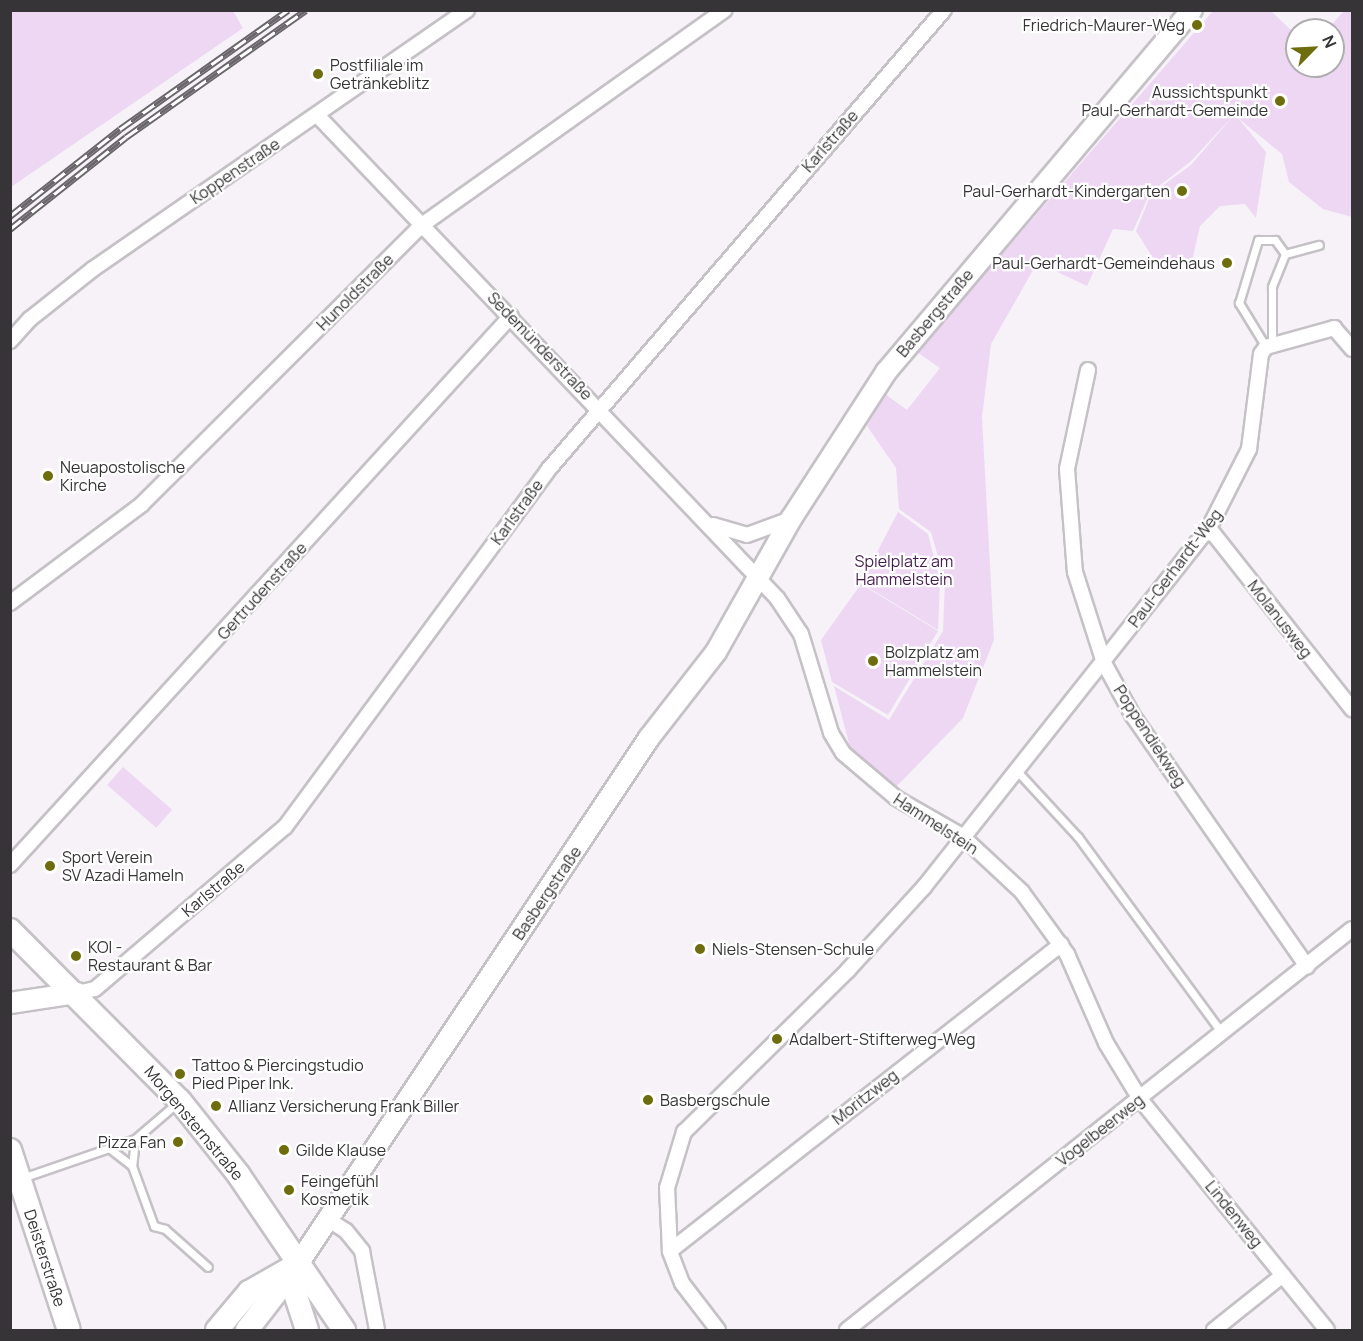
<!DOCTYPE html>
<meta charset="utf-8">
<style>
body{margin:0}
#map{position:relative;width:1363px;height:1341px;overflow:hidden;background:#f6f2f8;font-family:Manrope,sans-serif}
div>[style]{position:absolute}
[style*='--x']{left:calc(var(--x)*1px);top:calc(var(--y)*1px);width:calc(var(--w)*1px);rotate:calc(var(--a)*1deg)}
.green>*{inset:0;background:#edd7f3;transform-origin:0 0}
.roads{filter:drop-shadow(2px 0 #c5c1c6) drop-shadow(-2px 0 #c5c1c6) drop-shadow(0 2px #c5c1c6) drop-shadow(0 -2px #c5c1c6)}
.service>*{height:7px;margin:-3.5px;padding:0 3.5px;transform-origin:3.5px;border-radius:3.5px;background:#fff}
.minor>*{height:14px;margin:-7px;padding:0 7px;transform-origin:7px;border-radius:7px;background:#fff}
.secondary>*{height:20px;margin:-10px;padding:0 10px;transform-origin:10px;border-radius:10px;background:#fff}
.primary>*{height:22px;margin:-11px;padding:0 11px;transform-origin:11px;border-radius:11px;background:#fff}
.rail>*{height:7px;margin-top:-3.5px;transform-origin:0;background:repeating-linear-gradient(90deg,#fff 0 14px,#6a676b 0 28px);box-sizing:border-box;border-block:2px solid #6a676b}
.dots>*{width:16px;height:16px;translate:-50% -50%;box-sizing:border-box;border:3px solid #fff;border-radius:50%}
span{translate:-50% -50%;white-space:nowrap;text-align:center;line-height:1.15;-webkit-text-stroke:4.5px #fff;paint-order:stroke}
.poi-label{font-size:16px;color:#363436}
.right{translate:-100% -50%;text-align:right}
.left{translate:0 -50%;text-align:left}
.street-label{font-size:16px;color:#363436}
.park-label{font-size:16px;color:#431c4d}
.frame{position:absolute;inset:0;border:12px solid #363436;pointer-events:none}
.north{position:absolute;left:1285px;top:18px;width:60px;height:60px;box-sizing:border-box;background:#fff;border:2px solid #afaeaf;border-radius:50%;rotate:66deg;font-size:16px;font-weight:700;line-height:24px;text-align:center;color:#363436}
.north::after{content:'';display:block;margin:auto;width:21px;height:27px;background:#6e6d0d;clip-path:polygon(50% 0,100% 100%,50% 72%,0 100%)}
</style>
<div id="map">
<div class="green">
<div style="clip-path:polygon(11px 10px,233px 11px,243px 28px,11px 187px)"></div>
<div style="clip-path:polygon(1213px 11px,1271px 11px,1297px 36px,1297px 66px,1333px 66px,1333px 30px,1327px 30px,1344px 11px,1352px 11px,1352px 217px,1323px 209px,1289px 182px,1282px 154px,1238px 118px,1266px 152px,1256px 218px,1245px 204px,1220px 206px,1200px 226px,1191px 265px,1153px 258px,1136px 231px,1151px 194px,1191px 165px,1234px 115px,1190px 162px,1150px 193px,1133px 231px,1113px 229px,1087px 286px,1045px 266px,1033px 270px,991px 344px,982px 417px,994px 640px,963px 718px,896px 787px,851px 751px,834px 686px,889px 720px,943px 631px,945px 581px,931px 532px,899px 509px,896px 468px,867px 426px,885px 394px,907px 410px,940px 368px,917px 352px)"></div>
<div style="clip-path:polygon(898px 512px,928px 534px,940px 582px,938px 630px,861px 583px)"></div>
<div style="clip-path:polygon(861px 584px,938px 631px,888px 715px,832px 682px,821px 640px)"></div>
<div style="left:123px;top:767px;width:65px;height:24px;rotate:41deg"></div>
</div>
<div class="roads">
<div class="service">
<div style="--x:1285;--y:254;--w:35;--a:-15"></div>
<div style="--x:1266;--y:347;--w:52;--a:-121.5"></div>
<div style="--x:1239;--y:303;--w:66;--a:-73.2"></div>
<div style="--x:1258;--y:240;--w:17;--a:0"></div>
<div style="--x:1275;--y:240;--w:17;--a:54"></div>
<div style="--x:1285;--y:254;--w:35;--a:112"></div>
<div style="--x:1272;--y:287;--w:55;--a:90"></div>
<div style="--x:1017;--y:771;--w:90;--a:47.3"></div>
<div style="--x:1078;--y:837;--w:243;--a:53.7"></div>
<div style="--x:135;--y:1139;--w:27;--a:96"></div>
<div style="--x:132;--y:1166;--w:64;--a:69.9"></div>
<div style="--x:154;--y:1226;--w:11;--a:15"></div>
<div style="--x:165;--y:1229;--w:57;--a:41.5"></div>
<div style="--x:109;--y:1148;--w:29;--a:38"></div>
<div style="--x:22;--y:1178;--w:120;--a:-19"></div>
<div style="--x:135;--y:1139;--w:55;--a:-40.6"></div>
</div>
<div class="minor">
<div style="--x:317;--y:115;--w:667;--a:46.4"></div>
<div style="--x:777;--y:598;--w:43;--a:56.3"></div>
<div style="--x:801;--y:634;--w:103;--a:73.1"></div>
<div style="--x:831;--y:733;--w:23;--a:59"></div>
<div style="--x:843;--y:753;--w:70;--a:40.3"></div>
<div style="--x:896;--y:798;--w:76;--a:29.9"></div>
<div style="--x:962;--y:836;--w:82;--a:43"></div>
<div style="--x:1022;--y:892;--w:77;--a:54"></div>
<div style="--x:1067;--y:954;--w:97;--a:66.3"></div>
<div style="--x:1106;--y:1043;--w:66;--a:58.7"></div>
<div style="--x:1140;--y:1099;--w:297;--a:51"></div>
<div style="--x:10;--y:341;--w:30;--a:-48"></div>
<div style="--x:30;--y:319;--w:80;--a:-38.4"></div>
<div style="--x:93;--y:269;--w:455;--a:-34.7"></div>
<div style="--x:1088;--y:370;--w:101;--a:102"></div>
<div style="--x:1067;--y:469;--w:103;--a:85.6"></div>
<div style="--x:1075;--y:572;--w:96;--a:72.3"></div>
<div style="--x:1104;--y:663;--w:60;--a:61.3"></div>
<div style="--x:1133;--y:716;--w:305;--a:55.2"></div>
<div style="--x:713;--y:525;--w:35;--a:16"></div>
<div style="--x:747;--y:535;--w:47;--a:-20"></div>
<div style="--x:1209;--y:528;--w:231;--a:51.7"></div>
<div style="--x:10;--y:603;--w:164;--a:-36.8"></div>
<div style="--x:141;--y:505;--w:397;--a:-44.9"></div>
<div style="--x:422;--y:225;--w:371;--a:-35.4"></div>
<div style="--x:10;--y:865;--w:743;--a:-47.62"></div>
<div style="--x:77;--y:993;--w:18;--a:-13"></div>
<div style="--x:95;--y:989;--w:250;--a:-40.5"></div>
<div style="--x:285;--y:827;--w:443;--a:-53.6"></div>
<div style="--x:548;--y:470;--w:607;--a:-49.28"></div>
<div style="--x:329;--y:1220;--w:20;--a:33"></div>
<div style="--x:346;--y:1231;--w:26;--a:51"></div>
<div style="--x:362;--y:1251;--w:80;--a:79.2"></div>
<div style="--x:670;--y:1251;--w:497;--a:-38.1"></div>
<div style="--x:718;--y:1330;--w:59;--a:-127.5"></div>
<div style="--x:682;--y:1283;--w:34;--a:-111"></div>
<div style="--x:670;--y:1251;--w:63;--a:-92.7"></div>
<div style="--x:667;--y:1188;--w:59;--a:-73.1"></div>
<div style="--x:684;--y:1132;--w:231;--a:-44.6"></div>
<div style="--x:848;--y:970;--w:113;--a:-47.5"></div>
<div style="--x:924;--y:887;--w:458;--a:-51.6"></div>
<div style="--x:1209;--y:528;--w:89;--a:-63.1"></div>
<div style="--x:1249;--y:449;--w:96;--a:-82.8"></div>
<div style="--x:1261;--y:354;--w:9;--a:-54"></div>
<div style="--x:1266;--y:347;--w:71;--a:-15.6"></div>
<div style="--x:1334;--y:328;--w:28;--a:49"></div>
<div style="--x:847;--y:1330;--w:645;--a:-38.45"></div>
<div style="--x:1214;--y:1330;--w:88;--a:-38.6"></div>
</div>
<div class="secondary">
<div style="--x:10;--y:1003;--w:68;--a:-8.5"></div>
<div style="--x:298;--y:1264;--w:632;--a:-56.28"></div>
<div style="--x:649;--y:738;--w:109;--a:-52.1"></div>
<div style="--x:716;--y:652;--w:153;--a:-60.6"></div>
<div style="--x:791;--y:519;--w:175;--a:-57.1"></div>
<div style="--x:886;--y:372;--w:474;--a:-49.8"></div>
</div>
<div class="primary">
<div style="--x:10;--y:930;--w:241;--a:45.2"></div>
<div style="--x:180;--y:1101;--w:93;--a:51.5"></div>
<div style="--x:238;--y:1174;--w:189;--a:55.8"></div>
<div style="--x:10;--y:1150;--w:189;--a:71.9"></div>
<div style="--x:298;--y:1266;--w:24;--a:99"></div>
<div style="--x:294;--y:1290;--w:42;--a:72"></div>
<div style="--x:217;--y:1330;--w:50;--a:-49.9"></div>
<div style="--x:249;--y:1292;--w:56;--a:-29.7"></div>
<div style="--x:247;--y:1330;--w:78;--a:-52.3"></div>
</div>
</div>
<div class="rail">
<div style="--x:10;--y:216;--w:140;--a:-38.3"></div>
<div style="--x:120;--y:129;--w:206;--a:-35.3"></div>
<div style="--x:10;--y:229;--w:148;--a:-38.4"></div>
<div style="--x:126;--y:137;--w:220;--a:-35.2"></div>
</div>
<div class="dots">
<div style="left:1197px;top:25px;background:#6e6d0d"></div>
<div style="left:318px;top:74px;background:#6e6d0d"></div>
<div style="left:1280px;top:101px;background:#6e6d0d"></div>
<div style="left:1182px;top:191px;background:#6e6d0d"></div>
<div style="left:1227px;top:263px;background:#6e6d0d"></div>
<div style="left:48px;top:476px;background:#6e6d0d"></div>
<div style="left:873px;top:661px;background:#6e6d0d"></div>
<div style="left:50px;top:866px;background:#6e6d0d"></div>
<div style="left:700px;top:949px;background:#6e6d0d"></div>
<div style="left:76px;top:956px;background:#6e6d0d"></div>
<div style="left:777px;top:1039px;background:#6e6d0d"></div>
<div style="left:180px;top:1074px;background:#6e6d0d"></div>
<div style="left:648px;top:1100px;background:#6e6d0d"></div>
<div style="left:216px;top:1106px;background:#6e6d0d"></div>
<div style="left:178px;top:1142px;background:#6e6d0d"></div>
<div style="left:284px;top:1150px;background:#6e6d0d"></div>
<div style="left:289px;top:1190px;background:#6e6d0d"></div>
</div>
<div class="poi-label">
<span class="right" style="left:1185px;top:25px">Friedrich-Maurer-Weg</span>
<span class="left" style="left:330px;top:74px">Postfiliale im<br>Getränkeblitz</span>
<span class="right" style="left:1268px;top:101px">Aussichtspunkt<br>Paul-Gerhardt-Gemeinde</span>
<span class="right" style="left:1170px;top:191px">Paul-Gerhardt-Kindergarten</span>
<span class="right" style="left:1215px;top:263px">Paul-Gerhardt-Gemeindehaus</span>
<span class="left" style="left:60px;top:476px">Neuapostolische<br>Kirche</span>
<span class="left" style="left:885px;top:661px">Bolzplatz am<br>Hammelstein</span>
<span class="left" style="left:62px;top:866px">Sport Verein<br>SV Azadi Hameln</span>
<span class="left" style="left:88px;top:956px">KOI -<br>Restaurant &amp; Bar</span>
<span class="left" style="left:712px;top:949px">Niels-Stensen-Schule</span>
<span class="left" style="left:789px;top:1039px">Adalbert-Stifterweg-Weg</span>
<span class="left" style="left:192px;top:1074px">Tattoo &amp; Piercingstudio<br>Pied Piper Ink.</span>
<span class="left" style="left:660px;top:1100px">Basbergschule</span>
<span class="left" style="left:228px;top:1106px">Allianz Versicherung Frank Biller</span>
<span class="right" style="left:166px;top:1142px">Pizza Fan</span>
<span class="left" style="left:296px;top:1150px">Gilde Klause</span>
<span class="left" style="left:301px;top:1190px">Feingefühl<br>Kosmetik</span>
</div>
<div class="street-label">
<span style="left:830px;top:141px;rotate:-49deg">Karlstraße</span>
<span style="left:235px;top:171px;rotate:-34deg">Koppenstraße</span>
<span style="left:355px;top:292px;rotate:-45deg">Hunoldstraße</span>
<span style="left:935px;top:313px;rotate:-50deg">Basbergstraße</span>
<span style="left:540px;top:346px;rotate:46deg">Sedemünderstraße</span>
<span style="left:517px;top:512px;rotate:-54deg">Karlstraße</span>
<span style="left:1175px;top:568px;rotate:-53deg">Paul-Gerhardt-Weg</span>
<span style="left:262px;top:591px;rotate:-48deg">Gertrudenstraße</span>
<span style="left:1280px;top:619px;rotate:52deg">Molanusweg</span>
<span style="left:1150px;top:736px;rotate:57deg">Poppendiekweg</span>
<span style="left:936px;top:824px;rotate:33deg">Hammelstein</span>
<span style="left:213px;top:889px;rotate:-40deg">Karlstraße</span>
<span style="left:547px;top:893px;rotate:-56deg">Basbergstraße</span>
<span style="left:865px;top:1097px;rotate:-38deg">Moritzweg</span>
<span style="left:194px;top:1123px;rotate:50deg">Morgensternstraße</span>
<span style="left:1100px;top:1130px;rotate:-38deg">Vogelbeerweg</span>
<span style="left:1234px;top:1214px;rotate:51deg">Lindenweg</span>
<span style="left:45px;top:1258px;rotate:72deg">Deisterstraße</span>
</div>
<div class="park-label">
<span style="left:904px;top:570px">Spielplatz am<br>Hammelstein</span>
</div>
<div class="frame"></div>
<div class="north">N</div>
</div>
